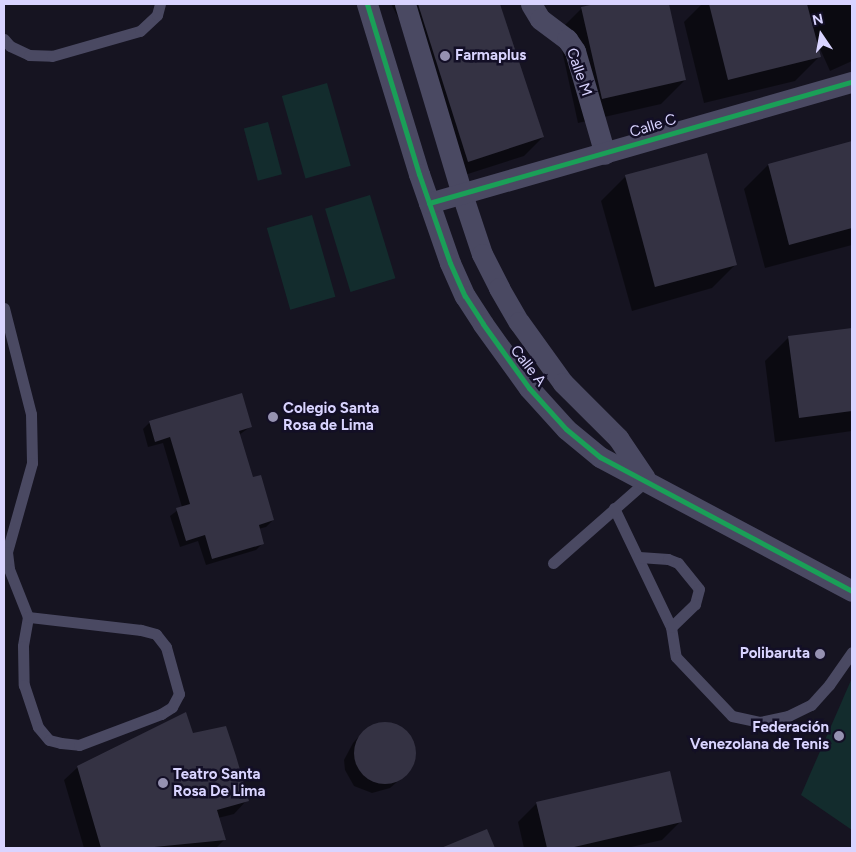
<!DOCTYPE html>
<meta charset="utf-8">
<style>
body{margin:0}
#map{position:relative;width:856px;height:852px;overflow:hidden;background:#161421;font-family:Figtree,sans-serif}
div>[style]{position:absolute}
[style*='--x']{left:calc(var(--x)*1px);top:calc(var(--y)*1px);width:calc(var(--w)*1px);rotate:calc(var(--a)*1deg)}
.green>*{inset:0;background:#132c2d;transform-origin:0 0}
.shadow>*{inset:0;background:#0007}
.building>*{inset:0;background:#343243;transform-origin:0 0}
.round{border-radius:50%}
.lane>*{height:11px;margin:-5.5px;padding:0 5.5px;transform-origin:5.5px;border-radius:5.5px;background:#4a4962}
.street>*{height:21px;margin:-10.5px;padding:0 10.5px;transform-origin:10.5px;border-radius:10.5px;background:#4a4962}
.cycleway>*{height:5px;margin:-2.5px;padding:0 2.5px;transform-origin:2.5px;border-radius:2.5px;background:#1a9f57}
.dots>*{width:14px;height:14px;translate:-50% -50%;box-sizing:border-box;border:2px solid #130f26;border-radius:50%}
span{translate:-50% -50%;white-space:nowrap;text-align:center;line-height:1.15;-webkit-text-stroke:5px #130f26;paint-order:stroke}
.poi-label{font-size:15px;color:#d9d4ff;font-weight:700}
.left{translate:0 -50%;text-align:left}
.right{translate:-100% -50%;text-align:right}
.street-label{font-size:15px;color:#d9d4ff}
.frame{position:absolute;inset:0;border:5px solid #d9d4ff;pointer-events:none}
.north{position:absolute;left:796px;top:10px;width:50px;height:50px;-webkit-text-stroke:4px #130f26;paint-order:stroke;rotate:348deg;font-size:14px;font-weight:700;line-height:20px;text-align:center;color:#d9d4ff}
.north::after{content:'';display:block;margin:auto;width:18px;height:22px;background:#d9d4ff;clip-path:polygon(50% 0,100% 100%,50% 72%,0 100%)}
</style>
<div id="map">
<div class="green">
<div style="left:327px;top:83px;width:86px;height:47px;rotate:74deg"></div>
<div style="left:268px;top:122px;width:54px;height:25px;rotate:75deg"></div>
<div style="left:370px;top:195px;width:87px;height:47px;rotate:73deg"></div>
<div style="left:312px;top:215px;width:85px;height:47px;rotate:74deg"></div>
<div style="clip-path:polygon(852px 678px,852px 830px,801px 795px)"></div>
</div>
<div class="shadow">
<div style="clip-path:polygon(391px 4px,499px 4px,543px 137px,524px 156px,449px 180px,399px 19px)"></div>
<div style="clip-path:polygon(600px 4px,667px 4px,685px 80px,661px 104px,578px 123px,558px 32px,582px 8px)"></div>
<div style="clip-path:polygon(702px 4px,852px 4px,852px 61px,830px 71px,817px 42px,819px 57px,795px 81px,704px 103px,684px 22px)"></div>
<div style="clip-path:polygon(852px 143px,852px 245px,765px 268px,744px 189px,768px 165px)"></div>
<div style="clip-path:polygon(625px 177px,736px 264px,712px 288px,632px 311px,601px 201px)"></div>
<div style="clip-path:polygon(852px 329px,852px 431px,775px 442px,765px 361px,789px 337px)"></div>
<div style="clip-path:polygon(150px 422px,250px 427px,239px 435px,252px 479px,273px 520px,266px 527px,258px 529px,263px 543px,256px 550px,206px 565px,198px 541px,180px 547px,170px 516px,182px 507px,163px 443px,148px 447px,143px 429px)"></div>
<div style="clip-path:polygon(381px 724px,391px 724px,407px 734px,414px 752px,409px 771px,398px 781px,390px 788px,372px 793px,354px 786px,345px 770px,344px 760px,353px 743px,363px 732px)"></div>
<div style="clip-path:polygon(192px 734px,247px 800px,234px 814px,218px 818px,225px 839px,216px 848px,84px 848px,64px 780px,78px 767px)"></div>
<div style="clip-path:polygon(669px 772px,681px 821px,662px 840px,627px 848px,524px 848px,518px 822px,536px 804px)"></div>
</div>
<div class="building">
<div style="clip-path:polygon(418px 4px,500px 4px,544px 137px,468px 162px)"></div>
<div style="clip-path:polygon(595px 4px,669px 4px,686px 80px,602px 99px,581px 7px)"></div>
<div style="clip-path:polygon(709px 4px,807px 4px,821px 57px,728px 80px)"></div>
<div style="clip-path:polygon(852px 141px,852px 228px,789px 245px,768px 164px)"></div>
<div style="left:707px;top:153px;width:116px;height:85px;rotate:75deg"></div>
<div style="clip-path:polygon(852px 328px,852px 411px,799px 418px,788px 336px)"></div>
<div style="clip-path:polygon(242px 393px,252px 427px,239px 431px,253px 477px,261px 475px,274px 520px,259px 525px,264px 544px,212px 559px,205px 535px,186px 541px,176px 508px,190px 504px,170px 437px,155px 442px,149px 421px)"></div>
<div style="clip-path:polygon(186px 712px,193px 733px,226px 726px,236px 756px,249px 801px,217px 810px,226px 840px,144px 848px,101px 848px,77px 766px)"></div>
<div class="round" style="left:354px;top:722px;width:62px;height:62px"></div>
<div style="clip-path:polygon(670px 771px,682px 822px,570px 848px,547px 848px,536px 802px)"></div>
<div style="clip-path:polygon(487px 829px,495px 848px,441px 848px)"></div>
</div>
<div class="lane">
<div style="--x:4;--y:39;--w:9;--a:49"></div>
<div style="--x:10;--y:46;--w:21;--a:25"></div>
<div style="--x:29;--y:55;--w:23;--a:2"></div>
<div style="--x:52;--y:56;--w:91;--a:-15.9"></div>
<div style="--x:140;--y:31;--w:23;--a:-43"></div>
<div style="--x:157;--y:15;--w:11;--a:-75"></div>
<div style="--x:4;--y:308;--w:109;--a:75.7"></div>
<div style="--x:31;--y:414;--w:49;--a:88.8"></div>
<div style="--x:32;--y:463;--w:92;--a:105.7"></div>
<div style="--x:7;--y:552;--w:17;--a:83"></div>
<div style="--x:9;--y:569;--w:52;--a:68.4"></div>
<div style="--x:28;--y:617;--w:29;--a:100"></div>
<div style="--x:23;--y:646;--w:39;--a:89"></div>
<div style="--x:24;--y:685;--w:44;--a:71.6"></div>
<div style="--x:38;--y:727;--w:17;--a:50"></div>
<div style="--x:49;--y:740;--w:12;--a:14"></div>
<div style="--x:61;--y:743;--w:18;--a:6"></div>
<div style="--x:79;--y:745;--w:88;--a:-20.7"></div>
<div style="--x:161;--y:714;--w:13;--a:-32"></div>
<div style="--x:172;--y:707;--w:15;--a:-62"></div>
<div style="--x:179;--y:694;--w:49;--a:-105.5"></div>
<div style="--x:166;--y:647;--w:16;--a:-128"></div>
<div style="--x:156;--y:634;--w:16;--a:-165"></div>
<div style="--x:141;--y:630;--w:114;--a:-173.4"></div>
<div style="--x:614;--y:508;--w:132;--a:64.4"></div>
<div style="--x:671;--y:627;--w:30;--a:81"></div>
<div style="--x:676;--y:657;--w:81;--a:46.5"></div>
<div style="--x:732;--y:716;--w:29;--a:12"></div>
<div style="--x:760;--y:722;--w:29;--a:-12"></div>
<div style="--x:788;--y:716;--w:25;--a:-26"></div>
<div style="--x:811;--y:705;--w:27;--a:-48"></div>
<div style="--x:829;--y:685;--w:40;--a:-55.1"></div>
<div style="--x:639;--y:557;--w:29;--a:4"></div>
<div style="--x:668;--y:559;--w:11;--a:22"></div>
<div style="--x:678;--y:563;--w:33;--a:51"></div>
<div style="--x:699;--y:589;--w:16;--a:105"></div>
<div style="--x:695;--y:604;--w:33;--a:136"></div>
<div style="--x:553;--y:563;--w:125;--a:-41.4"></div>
</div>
<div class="street">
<div style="--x:367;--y:4;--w:178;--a:73"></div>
<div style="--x:419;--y:174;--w:94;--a:70.8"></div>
<div style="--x:450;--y:263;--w:36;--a:66"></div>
<div style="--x:465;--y:296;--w:33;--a:57"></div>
<div style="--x:483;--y:324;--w:79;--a:54.3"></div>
<div style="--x:529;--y:388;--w:55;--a:47.9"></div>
<div style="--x:566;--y:429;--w:44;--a:39.5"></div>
<div style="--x:600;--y:457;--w:285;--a:28"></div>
<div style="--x:405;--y:4;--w:198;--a:73.3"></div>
<div style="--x:462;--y:194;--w:63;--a:71.6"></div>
<div style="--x:482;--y:254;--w:38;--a:63"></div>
<div style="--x:499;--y:288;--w:39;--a:60"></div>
<div style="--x:519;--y:322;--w:75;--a:54.2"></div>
<div style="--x:563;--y:383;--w:78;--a:45"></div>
<div style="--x:618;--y:438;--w:48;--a:56"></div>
<div style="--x:531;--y:4;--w:17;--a:59"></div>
<div style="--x:540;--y:19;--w:34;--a:37"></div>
<div style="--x:567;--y:39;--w:14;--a:56"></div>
<div style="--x:575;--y:51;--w:107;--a:73.8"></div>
<div style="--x:429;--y:203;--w:440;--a:-16"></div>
</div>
<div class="cycleway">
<div style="--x:367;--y:4;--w:178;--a:73"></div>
<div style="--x:419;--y:174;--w:94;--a:70.8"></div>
<div style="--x:450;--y:263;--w:36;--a:66"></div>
<div style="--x:465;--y:296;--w:33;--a:57"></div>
<div style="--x:483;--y:324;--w:79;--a:54.3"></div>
<div style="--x:529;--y:388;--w:55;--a:47.9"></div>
<div style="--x:566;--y:429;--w:44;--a:39.5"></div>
<div style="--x:600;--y:457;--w:285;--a:28"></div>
<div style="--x:429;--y:203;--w:440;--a:-16"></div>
</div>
<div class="dots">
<div style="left:445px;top:56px;background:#9591b1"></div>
<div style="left:273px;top:417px;background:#9591b1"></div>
<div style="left:820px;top:654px;background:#9591b1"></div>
<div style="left:839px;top:736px;background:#9591b1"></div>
<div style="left:163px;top:783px;background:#9591b1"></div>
</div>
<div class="poi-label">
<span class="left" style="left:455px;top:56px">Farmaplus</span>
<span class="left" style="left:283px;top:417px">Colegio Santa<br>Rosa de Lima</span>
<span class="right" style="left:810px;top:654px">Polibaruta</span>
<span class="right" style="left:829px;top:736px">Federación<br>Venezolana de Tenis</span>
<span class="left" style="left:173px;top:783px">Teatro Santa<br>Rosa De Lima</span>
</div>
<div class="street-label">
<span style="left:579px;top:72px;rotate:71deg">Calle M</span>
<span style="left:653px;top:126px;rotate:-17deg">Calle C</span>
<span style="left:528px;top:366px;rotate:52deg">Calle A</span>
</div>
<div class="frame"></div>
<div class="north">N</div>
</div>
